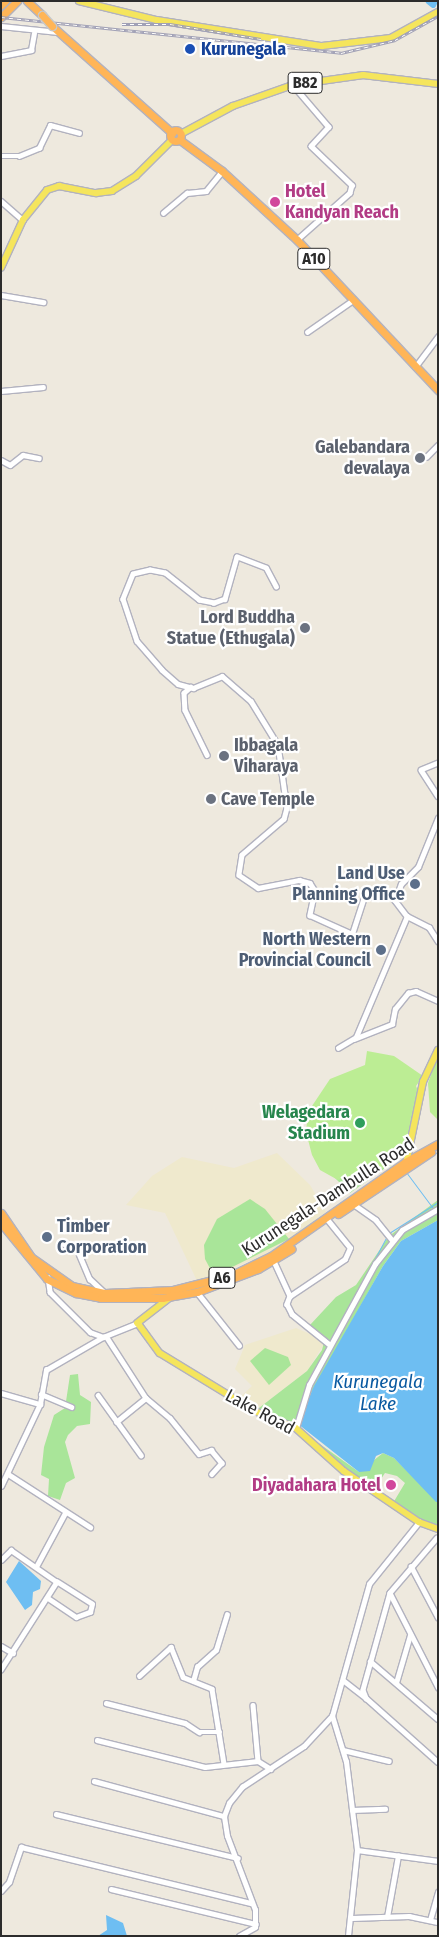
<!DOCTYPE html>
<style>
body{margin:0}
#map{position:relative;width:439px;height:1937px;overflow:hidden;background:#eee9de;font-family:"Fira Sans Condensed",sans-serif}
div>[style]{position:absolute}
[style*='--x']{left:calc(var(--x)*1px);top:calc(var(--y)*1px);width:calc(var(--w)*1px);rotate:calc(var(--a)*1deg)}
.education>*{inset:0;background:#efe9cd}
.green>*{inset:0;background:#a9e599}
.pitch>*{inset:0;background:#bced94}
.water>*{inset:0;background:#6ebef2}
.stream>*{height:1px;margin:-0.5px;padding:0 0.5px;transform-origin:0.5px;border-radius:0.5px;background:#6ebef2}
.canal>*{height:4.5px;margin:-2.25px;padding:0 2.25px;transform-origin:2.25px;border-radius:2.25px;background:#6ebef2}
.roads{filter:drop-shadow(1px 0 #b2b2bf) drop-shadow(-1px 0 #b2b2bf) drop-shadow(0 1px #b2b2bf) drop-shadow(0 -1px #b2b2bf)}
.minor>*{height:4.5px;margin:-2.25px;padding:0 2.25px;transform-origin:2.25px;border-radius:2.25px;background:#fff}
.major>*{height:5.5px;margin:-2.75px;padding:0 2.75px;transform-origin:2.75px;border-radius:2.75px;background:#f5e55c}
.highway>*{height:7px;margin:-3.5px;padding:0 3.5px;transform-origin:3.5px;border-radius:3.5px;background:#ffb557}
.highway>.ring{margin:-3.5px;padding:0;box-sizing:content-box;background:none;border:7px solid #ffb557;border-radius:50%}
.rail>*{height:3px;margin-top:-1.5px;transform-origin:0;background:repeating-linear-gradient(90deg,#fff 0 4px,#a0a0b6 0 8px);box-sizing:border-box;border-block:1px solid #a0a0b6}
.bridges{filter:drop-shadow(1px 0 #c8c8c8) drop-shadow(-1px 0 #c8c8c8) drop-shadow(0 1px #c8c8c8) drop-shadow(0 -1px #c8c8c8)}
.highway-bridge>*{height:7px;margin:-3.5px;padding:0 3.5px;transform-origin:3.5px;border-radius:3.5px;background:#ffb557}
.dots>*{width:14px;height:14px;translate:-50% -50%;box-sizing:border-box;border:2px solid #fff;border-radius:50%}
span{translate:-50% -50%;white-space:nowrap;text-align:center;line-height:1.15;-webkit-text-stroke:4.5px #fff;paint-order:stroke}
.shield-label span{padding:1px 4px;background:#fff;border:1px solid;border-radius:4px;-webkit-text-stroke-width:0}
.shield-label{font-size:16px;color:#2c2c2c;font-weight:700}
.transit-label{font-size:18px;color:#164399;font-weight:700}
.left{translate:0 -50%;text-align:left}
.hotel-label{font-size:18px;color:#b23c85;font-weight:700}
.right{translate:-100% -50%;text-align:right}
.worship-label{font-size:18px;color:#5b616d;font-weight:700}
.service-label{font-size:18px;color:#4e5e75;font-weight:700}
.leisure-label{font-size:18px;color:#27864d;font-weight:700}
.street-label{font-size:18px;color:#2c2c2c}
.water-label{font-size:19px;color:#0a5aa1;font-style:italic}
.frame{position:absolute;inset:0;border:2px solid #2c2c2c;pointer-events:none}
</style>
<div id="map">
<div class="education">
<div style="clip-path:polygon(277px 1153px,310px 1185px,326px 1212px,273px 1251px,205px 1280px,198px 1283px,165px 1213px,126px 1205px,152px 1176px,182px 1157px,234px 1168px)"></div>
<div style="clip-path:polygon(296px 1328px,326px 1341px,307px 1371px,255px 1411px,236px 1401px,252px 1386px,235px 1369px,245px 1345px)"></div>
</div>
<div class="green">
<div style="clip-path:polygon(395px 1161px,350px 1193px,325px 1168px,382px 1165px)"></div>
<div style="clip-path:polygon(250px 1199px,265px 1209px,289px 1239px,214px 1276px,205px 1259px,204px 1245px,217px 1219px)"></div>
<div style="clip-path:polygon(438px 1200px,438px 1220px,401px 1241px,383px 1266px,296px 1420px,296px 1427px,359px 1472px,383px 1453px,394px 1458px,438px 1502px,438px 1529px,393px 1503px,405px 1483px,397px 1476px,385px 1473px,373px 1491px,296px 1428px,255px 1411px,307px 1371px,322px 1350px,325px 1338px,310px 1325px,336px 1297px,356px 1285px,389px 1236px)"></div>
<div style="clip-path:polygon(265px 1348px,288px 1357px,291px 1365px,269px 1385px,250px 1361px)"></div>
<div style="clip-path:polygon(78px 1374px,80px 1395px,91px 1402px,90px 1424px,77px 1426px,68px 1435px,65px 1442px,75px 1478px,66px 1483px,60px 1500px,48px 1496px,49px 1479px,41px 1475px,44px 1447px,54px 1415px,65px 1408px,70px 1375px)"></div>
</div>
<div class="pitch">
<div style="clip-path:polygon(367px 1051px,394px 1056px,423px 1076px,416px 1086px,419px 1094px,412px 1132px,391px 1166px,338px 1180px,320px 1170px,312px 1155px,306px 1132px,308px 1112px,330px 1079px,365px 1065px)"></div>
<div style="clip-path:polygon(438px 1055px,438px 1120px,430px 1112px,428px 1083px)"></div>
</div>
<div class="water">
<div style="clip-path:polygon(438px 1220px,438px 1502px,436px 1502px,394px 1458px,383px 1453px,376px 1456px,370px 1471px,359px 1472px,298px 1424px,314px 1386px,383px 1266px,401px 1241px)"></div>
<div style="clip-path:polygon(19px 1561px,41px 1581px,40px 1589px,33px 1592px,32px 1605px,25px 1610px,6px 1582px)"></div>
<div style="clip-path:polygon(106px 1915px,123px 1923px,127px 1936px,98px 1936px,107px 1930px)"></div>
</div>
<div class="stream">
<div style="--x:432;--y:1155;--w:7;--a:-27"></div>
<div style="--x:406;--y:1172;--w:44;--a:53.4"></div>
<div style="--x:389;--y:1233;--w:58;--a:-32.3"></div>
<div style="--x:356;--y:1294;--w:66;--a:-61.9"></div>
</div>
<div class="canal">
<div style="--x:428;--y:1;--w:6;--a:39"></div>
<div style="--x:433;--y:5;--w:4;--a:-63"></div>
</div>
<div class="roads">
<div class="minor">
<div style="--x:1;--y:26;--w:57;--a:6"></div>
<div style="--x:1;--y:56;--w:31;--a:-11"></div>
<div style="--x:31;--y:50;--w:17;--a:-80"></div>
<div style="--x:293;--y:85;--w:55;--a:49.4"></div>
<div style="--x:329;--y:127;--w:26;--a:133"></div>
<div style="--x:311;--y:146;--w:57;--a:43.6"></div>
<div style="--x:352;--y:185;--w:8;--a:104"></div>
<div style="--x:350;--y:193;--w:71;--a:138.4"></div>
<div style="--x:1;--y:156;--w:18;--a:0"></div>
<div style="--x:19;--y:156;--w:22;--a:-22"></div>
<div style="--x:39;--y:148;--w:25;--a:-64"></div>
<div style="--x:50;--y:125;--w:30;--a:15"></div>
<div style="--x:1;--y:201;--w:29;--a:41"></div>
<div style="--x:163;--y:213;--w:31;--a:-40"></div>
<div style="--x:187;--y:193;--w:19;--a:-6"></div>
<div style="--x:206;--y:191;--w:26;--a:-51"></div>
<div style="--x:1;--y:295;--w:43;--a:9.5"></div>
<div style="--x:307;--y:332;--w:56;--a:-34.8"></div>
<div style="--x:415;--y:367;--w:38;--a:-53"></div>
<div style="--x:1;--y:391;--w:42;--a:-5.4"></div>
<div style="--x:426;--y:457;--w:17;--a:-45"></div>
<div style="--x:1;--y:460;--w:10;--a:29"></div>
<div style="--x:10;--y:465;--w:16;--a:-38"></div>
<div style="--x:23;--y:455;--w:16;--a:11"></div>
<div style="--x:276;--y:587;--w:21;--a:-118"></div>
<div style="--x:266;--y:568;--w:31;--a:-159"></div>
<div style="--x:237;--y:557;--w:44;--a:105.9"></div>
<div style="--x:225;--y:599;--w:12;--a:160"></div>
<div style="--x:214;--y:603;--w:15;--a:-169"></div>
<div style="--x:199;--y:600;--w:43;--a:-141.5"></div>
<div style="--x:165;--y:573;--w:15;--a:-169"></div>
<div style="--x:150;--y:570;--w:17;--a:167"></div>
<div style="--x:133;--y:574;--w:27;--a:112"></div>
<div style="--x:123;--y:599;--w:44;--a:71.6"></div>
<div style="--x:137;--y:641;--w:38;--a:49"></div>
<div style="--x:162;--y:670;--w:21;--a:41"></div>
<div style="--x:178;--y:684;--w:16;--a:15"></div>
<div style="--x:193;--y:688;--w:31;--a:-22"></div>
<div style="--x:222;--y:676;--w:38;--a:41"></div>
<div style="--x:251;--y:701;--w:52;--a:58.5"></div>
<div style="--x:278;--y:745;--w:64;--a:81.9"></div>
<div style="--x:287;--y:808;--w:11;--a:105"></div>
<div style="--x:284;--y:819;--w:55;--a:139.4"></div>
<div style="--x:242;--y:855;--w:20;--a:99"></div>
<div style="--x:239;--y:875;--w:23;--a:34"></div>
<div style="--x:258;--y:888;--w:42;--a:-11"></div>
<div style="--x:299;--y:880;--w:11;--a:15"></div>
<div style="--x:310;--y:883;--w:9;--a:58"></div>
<div style="--x:315;--y:891;--w:25;--a:102"></div>
<div style="--x:310;--y:915;--w:46;--a:24.3"></div>
<div style="--x:352;--y:934;--w:39;--a:-72"></div>
<div style="--x:364;--y:897;--w:27;--a:-4"></div>
<div style="--x:391;--y:895;--w:26;--a:53"></div>
<div style="--x:407;--y:916;--w:25;--a:27"></div>
<div style="--x:429;--y:927;--w:17;--a:57"></div>
<div style="--x:191;--y:687;--w:9;--a:139"></div>
<div style="--x:184;--y:693;--w:17;--a:87"></div>
<div style="--x:185;--y:710;--w:50;--a:63.9"></div>
<div style="--x:438;--y:763;--w:18;--a:158"></div>
<div style="--x:421;--y:770;--w:31;--a:57"></div>
<div style="--x:395;--y:901;--w:18;--a:-71"></div>
<div style="--x:401;--y:884;--w:24;--a:-45"></div>
<div style="--x:418;--y:867;--w:53;--a:-67.8"></div>
<div style="--x:354;--y:1039;--w:41;--a:-21.5"></div>
<div style="--x:392;--y:1024;--w:15;--a:-79"></div>
<div style="--x:395;--y:1009;--w:21;--a:-51"></div>
<div style="--x:408;--y:993;--w:8;--a:-14"></div>
<div style="--x:416;--y:991;--w:24;--a:24"></div>
<div style="--x:338;--y:1048;--w:21;--a:-31"></div>
<div style="--x:356;--y:1037;--w:131;--a:-67.1"></div>
<div style="--x:352;--y:1203;--w:29;--a:35"></div>
<div style="--x:376;--y:1220;--w:26;--a:51"></div>
<div style="--x:64;--y:1244;--w:14;--a:21"></div>
<div style="--x:77;--y:1249;--w:33;--a:67"></div>
<div style="--x:90;--y:1279;--w:21;--a:43"></div>
<div style="--x:273;--y:1259;--w:41;--a:65.3"></div>
<div style="--x:290;--y:1296;--w:9;--a:111"></div>
<div style="--x:287;--y:1304;--w:11;--a:63"></div>
<div style="--x:292;--y:1314;--w:48;--a:39"></div>
<div style="--x:48;--y:1277;--w:15;--a:82"></div>
<div style="--x:50;--y:1292;--w:57;--a:45"></div>
<div style="--x:90;--y:1332;--w:14;--a:21"></div>
<div style="--x:103;--y:1337;--w:38;--a:-22"></div>
<div style="--x:197;--y:1292;--w:68;--a:51.6"></div>
<div style="--x:290;--y:1296;--w:66;--a:-33.9"></div>
<div style="--x:345;--y:1259;--w:12;--a:-66"></div>
<div style="--x:350;--y:1248;--w:38;--a:-129"></div>
<div style="--x:106;--y:1336;--w:74;--a:57.2"></div>
<div style="--x:146;--y:1398;--w:31;--a:40"></div>
<div style="--x:170;--y:1418;--w:46;--a:51.1"></div>
<div style="--x:199;--y:1454;--w:13;--a:-18"></div>
<div style="--x:211;--y:1450;--w:17;--a:50"></div>
<div style="--x:222;--y:1463;--w:15;--a:132"></div>
<div style="--x:1;--y:1393;--w:41;--a:15.8"></div>
<div style="--x:41;--y:1394;--w:33;--a:23"></div>
<div style="--x:98;--y:1395;--w:74;--a:54.4"></div>
<div style="--x:116;--y:1422;--w:38;--a:-39"></div>
<div style="--x:296;--y:1428;--w:45;--a:-73.2"></div>
<div style="--x:309;--y:1385;--w:138;--a:-61.4"></div>
<div style="--x:375;--y:1264;--w:43;--a:-51.5"></div>
<div style="--x:402;--y:1230;--w:42;--a:-30.3"></div>
<div style="--x:8;--y:1474;--w:98;--a:32.9"></div>
<div style="--x:1;--y:1486;--w:91;--a:-64.6"></div>
<div style="--x:40;--y:1404;--w:35;--a:-80"></div>
<div style="--x:46;--y:1370;--w:66;--a:-30.1"></div>
<div style="--x:437;--y:1538;--w:72;--a:130.5"></div>
<div style="--x:390;--y:1593;--w:106;--a:62.9"></div>
<div style="--x:1;--y:1560;--w:14;--a:-45"></div>
<div style="--x:11;--y:1550;--w:56;--a:34.8"></div>
<div style="--x:57;--y:1582;--w:104;--a:122.5"></div>
<div style="--x:37;--y:1565;--w:59;--a:-61.7"></div>
<div style="--x:411;--y:1566;--w:58;--a:62.1"></div>
<div style="--x:390;--y:1593;--w:101;--a:105.6"></div>
<div style="--x:363;--y:1690;--w:9;--a:69"></div>
<div style="--x:366;--y:1698;--w:96;--a:41.6"></div>
<div style="--x:48;--y:1598;--w:34;--a:34"></div>
<div style="--x:76;--y:1617;--w:15;--a:-20"></div>
<div style="--x:90;--y:1612;--w:8;--a:-76"></div>
<div style="--x:92;--y:1604;--w:41;--a:-147.8"></div>
<div style="--x:1;--y:1646;--w:14;--a:30"></div>
<div style="--x:370;--y:1661;--w:89;--a:40.5"></div>
<div style="--x:139;--y:1676;--w:43;--a:-42.2"></div>
<div style="--x:171;--y:1647;--w:32;--a:68"></div>
<div style="--x:183;--y:1677;--w:31;--a:22"></div>
<div style="--x:212;--y:1689;--w:76;--a:80.9"></div>
<div style="--x:343;--y:1680;--w:29;--a:38"></div>
<div style="--x:193;--y:1681;--w:15;--a:-74"></div>
<div style="--x:197;--y:1667;--w:25;--a:-42"></div>
<div style="--x:216;--y:1650;--w:37;--a:-73"></div>
<div style="--x:396;--y:1683;--w:50;--a:-73.7"></div>
<div style="--x:106;--y:1703;--w:81;--a:14.2"></div>
<div style="--x:185;--y:1723;--w:17;--a:33"></div>
<div style="--x:199;--y:1732;--w:21;--a:0"></div>
<div style="--x:253;--y:1705;--w:56;--a:84.9"></div>
<div style="--x:97;--y:1740;--w:111;--a:14"></div>
<div style="--x:205;--y:1767;--w:53;--a:-6.5"></div>
<div style="--x:258;--y:1761;--w:15;--a:32"></div>
<div style="--x:343;--y:1750;--w:47;--a:13.4"></div>
<div style="--x:94;--y:1781;--w:135;--a:15.1"></div>
<div style="--x:352;--y:1810;--w:33;--a:-2"></div>
<div style="--x:56;--y:1814;--w:187;--a:13.6"></div>
<div style="--x:357;--y:1850;--w:82;--a:7.7"></div>
<div style="--x:111;--y:1889;--w:149;--a:13.6"></div>
<div style="--x:1;--y:1891;--w:12;--a:-48"></div>
<div style="--x:9;--y:1882;--w:37;--a:-71"></div>
<div style="--x:21;--y:1847;--w:237;--a:13.7"></div>
<div style="--x:387;--y:1917;--w:62;--a:-79.8"></div>
<div style="--x:352;--y:1918;--w:57;--a:-2"></div>
<div style="--x:409;--y:1916;--w:30;--a:12"></div>
<div style="--x:430;--y:1920;--w:29;--a:-74"></div>
<div style="--x:239;--y:1936;--w:18;--a:-29"></div>
<div style="--x:255;--y:1927;--w:17;--a:-90"></div>
<div style="--x:255;--y:1910;--w:79;--a:-110.7"></div>
<div style="--x:227;--y:1836;--w:20;--a:-99"></div>
<div style="--x:224;--y:1816;--w:14;--a:-69"></div>
<div style="--x:229;--y:1803;--w:21;--a:-51"></div>
<div style="--x:242;--y:1787;--w:74;--a:-33.5"></div>
<div style="--x:304;--y:1746;--w:41;--a:-47"></div>
<div style="--x:348;--y:1936;--w:86;--a:-84"></div>
<div style="--x:357;--y:1850;--w:89;--a:-97.1"></div>
<div style="--x:346;--y:1762;--w:48;--a:-106.9"></div>
<div style="--x:332;--y:1716;--w:137;--a:-74.3"></div>
<div style="--x:369;--y:1584;--w:80;--a:-51.1"></div>
</div>
<div class="major">
<div style="--x:79;--y:1;--w:80;--a:13.7"></div>
<div style="--x:157;--y:20;--w:167;--a:9"></div>
<div style="--x:322;--y:46;--w:69;--a:-6.6"></div>
<div style="--x:391;--y:38;--w:54;--a:-29"></div>
<div style="--x:181;--y:134;--w:59;--a:-28.3"></div>
<div style="--x:233;--y:106;--w:64;--a:-19.3"></div>
<div style="--x:293;--y:85;--w:71;--a:-8.1"></div>
<div style="--x:363;--y:75;--w:76;--a:6.8"></div>
<div style="--x:1;--y:268;--w:53;--a:-65.4"></div>
<div style="--x:23;--y:220;--w:38;--a:-51"></div>
<div style="--x:47;--y:190;--w:13;--a:-18"></div>
<div style="--x:59;--y:186;--w:38;--a:11"></div>
<div style="--x:96;--y:193;--w:16;--a:-7"></div>
<div style="--x:112;--y:191;--w:28;--a:-32"></div>
<div style="--x:136;--y:176;--w:51;--a:-45"></div>
<div style="--x:406;--y:1164;--w:84;--a:-78.3"></div>
<div style="--x:423;--y:1082;--w:35;--a:-65"></div>
<div style="--x:174;--y:1295;--w:46;--a:142.1"></div>
<div style="--x:138;--y:1323;--w:37;--a:54"></div>
<div style="--x:160;--y:1353;--w:111;--a:31.4"></div>
<div style="--x:255;--y:1411;--w:44;--a:22.5"></div>
<div style="--x:296;--y:1428;--w:64;--a:41.9"></div>
<div style="--x:344;--y:1471;--w:91;--a:34.2"></div>
<div style="--x:419;--y:1522;--w:20;--a:20"></div>
</div>
<div class="highway">
<div style="--x:27;--y:1;--w:21;--a:43"></div>
<div style="--x:1;--y:5;--w:6;--a:-45"></div>
<div style="--x:1;--y:17;--w:23;--a:-45"></div>
<div style="--x:52;--y:26;--w:161;--a:41.7"></div>
<div class="ring" style="left:170.5px;top:130.5px;width:4px;height:4px"></div>
<div style="--x:180;--y:140;--w:52;--a:36.4"></div>
<div style="--x:222;--y:171;--w:102;--a:42.6"></div>
<div style="--x:297;--y:240;--w:206;--a:46.8"></div>
<div style="--x:1;--y:1213;--w:53;--a:55.7"></div>
<div style="--x:31;--y:1257;--w:50;--a:35.3"></div>
<div style="--x:72;--y:1286;--w:34;--a:12"></div>
<div style="--x:105;--y:1293;--w:68;--a:-2.5"></div>
<div style="--x:173;--y:1290;--w:61;--a:-14.3"></div>
<div style="--x:232;--y:1275;--w:43;--a:-26"></div>
<div style="--x:271;--y:1256;--w:164;--a:-35"></div>
<div style="--x:405;--y:1162;--w:38;--a:-29"></div>
<div style="--x:338;--y:1214;--w:112;--a:-33.7"></div>
<div style="--x:1;--y:1223;--w:72;--a:50.6"></div>
<div style="--x:47;--y:1279;--w:32;--a:26"></div>
<div style="--x:76;--y:1293;--w:25;--a:11"></div>
<div style="--x:101;--y:1298;--w:61;--a:0"></div>
<div style="--x:162;--y:1298;--w:36;--a:-10"></div>
<div style="--x:197;--y:1292;--w:65;--a:-20.7"></div>
<div style="--x:258;--y:1269;--w:39;--a:-31"></div>
</div>
</div>
<div class="rail">
<div style="--x:1;--y:17;--w:342;--a:6"></div>
<div style="--x:341;--y:53;--w:56;--a:-13.5"></div>
<div style="--x:395;--y:40;--w:49;--a:-29.2"></div>
<div style="--x:122;--y:24;--w:48;--a:0"></div>
<div style="--x:170;--y:24;--w:92;--a:9.4"></div>
</div>
<div class="bridges">
<div class="highway-bridge">
<div style="--x:42;--y:15;--w:15;--a:48"></div>
</div>
</div>
<div class="dots">
<div style="left:190px;top:49px;background:#1a4fb4"></div>
<div style="left:275px;top:202px;background:#d1479c"></div>
<div style="left:420px;top:458px;background:#6b7280"></div>
<div style="left:305px;top:628px;background:#6b7280"></div>
<div style="left:224px;top:756px;background:#6b7280"></div>
<div style="left:211px;top:799px;background:#6b7280"></div>
<div style="left:415px;top:884px;background:#5c6f8a"></div>
<div style="left:381px;top:950px;background:#5c6f8a"></div>
<div style="left:360px;top:1123px;background:#2e9e5b"></div>
<div style="left:47px;top:1237px;background:#5c6f8a"></div>
<div style="left:391px;top:1485px;background:#d1479c"></div>
</div>
<div class="shield-label">
<span style="left:305px;top:83px">B82</span>
<span style="left:314px;top:259px">A10</span>
<span style="left:222px;top:1278px">A6</span>
</div>
<div class="transit-label">
<span class="left" style="left:201px;top:49px">Kurunegala</span>
</div>
<div class="hotel-label">
<span class="left" style="left:285px;top:202px">Hotel<br>Kandyan Reach</span>
<span class="right" style="left:381px;top:1485px">Diyadahara Hotel</span>
</div>
<div class="worship-label">
<span class="right" style="left:410px;top:458px">Galebandara<br>devalaya</span>
<span class="right" style="left:295px;top:628px">Lord Buddha<br>Statue (Ethugala)</span>
<span class="left" style="left:234px;top:756px">Ibbagala<br>Viharaya</span>
<span class="left" style="left:221px;top:799px">Cave Temple</span>
</div>
<div class="service-label">
<span class="right" style="left:405px;top:884px">Land Use<br>Planning Office</span>
<span class="right" style="left:371px;top:950px">North Western<br>Provincial Council</span>
<span class="left" style="left:57px;top:1237px">Timber<br>Corporation</span>
</div>
<div class="leisure-label">
<span class="right" style="left:350px;top:1123px">Welagedara<br>Stadium</span>
</div>
<div class="street-label">
<span style="left:328px;top:1197px;rotate:-33deg">Kurunegala-Dambulla Road</span>
<span style="left:260px;top:1412px;rotate:28deg">Lake Road</span>
</div>
<div class="water-label">
<span style="left:378px;top:1393px">Kurunegala<br>Lake</span>
</div>
<div class="frame"></div>
</div>
